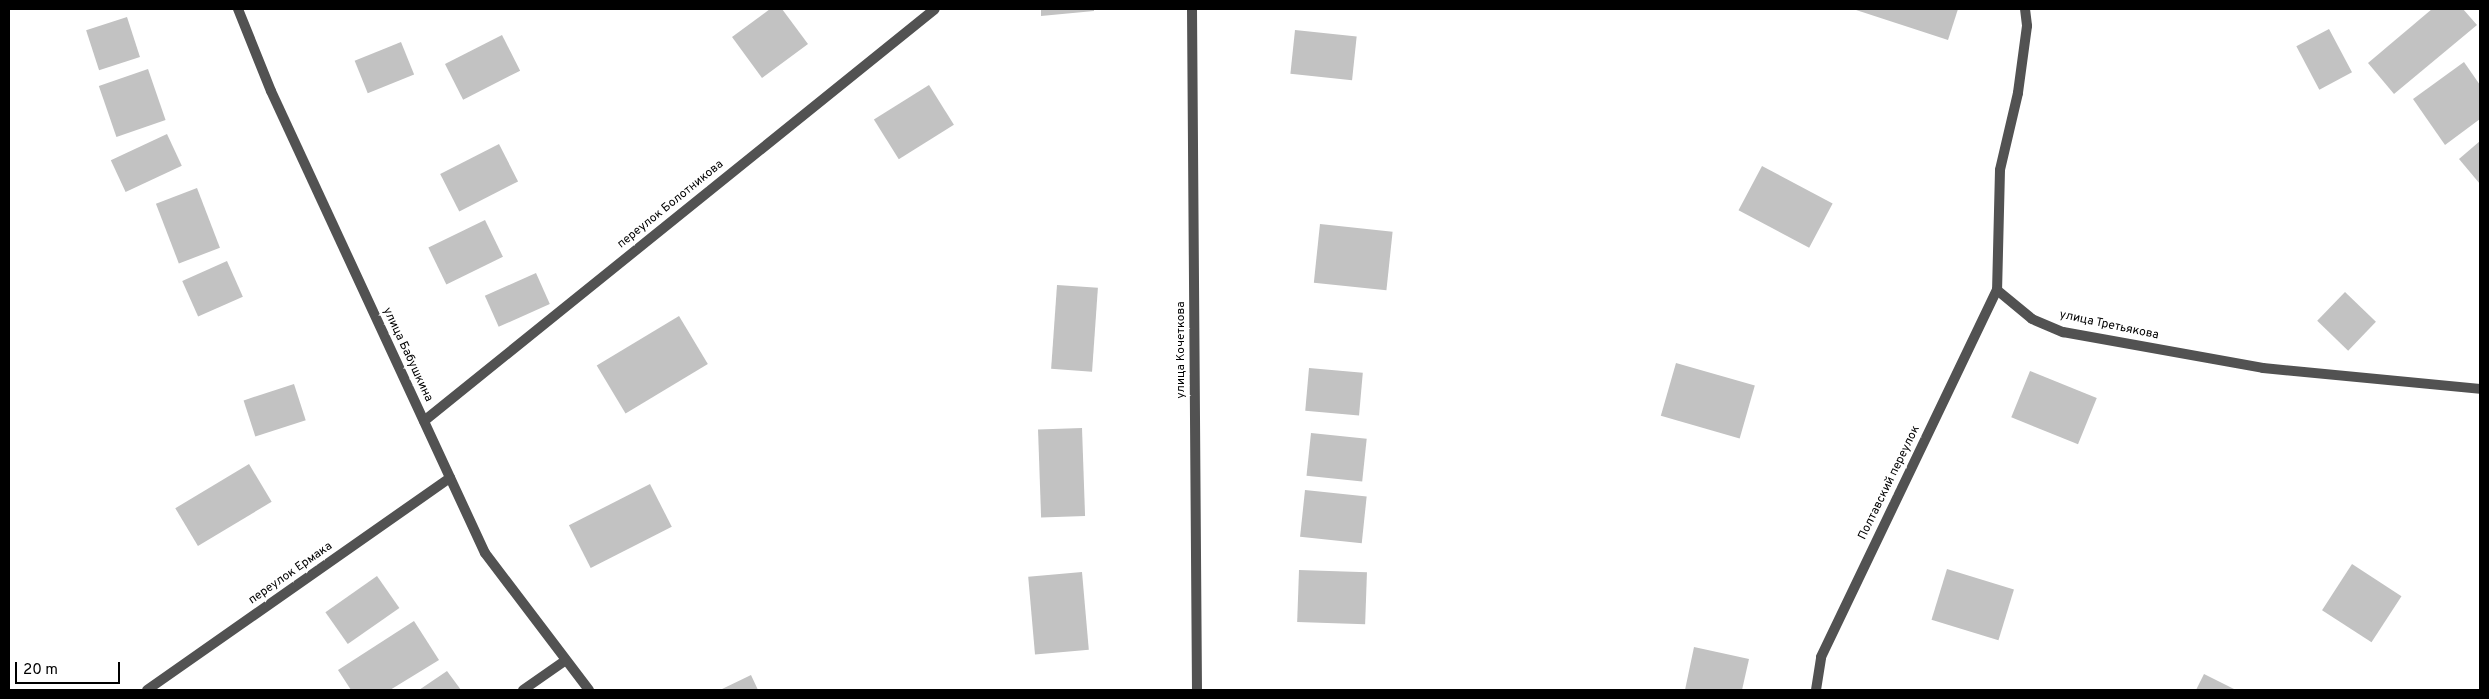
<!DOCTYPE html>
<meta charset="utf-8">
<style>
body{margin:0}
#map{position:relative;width:2489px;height:699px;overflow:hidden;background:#fff;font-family:Overpass,sans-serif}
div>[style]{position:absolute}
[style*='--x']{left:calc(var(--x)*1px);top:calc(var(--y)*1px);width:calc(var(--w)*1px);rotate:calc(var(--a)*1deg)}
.building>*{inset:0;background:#c2c2c2;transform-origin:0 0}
.service>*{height:10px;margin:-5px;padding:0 5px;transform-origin:5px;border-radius:5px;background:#525252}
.minor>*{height:10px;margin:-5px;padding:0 5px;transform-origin:5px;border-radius:5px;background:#525252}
span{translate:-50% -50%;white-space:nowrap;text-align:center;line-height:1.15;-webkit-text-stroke:5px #fff;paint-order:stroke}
.street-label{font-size:12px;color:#000}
.frame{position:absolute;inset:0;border:10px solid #000;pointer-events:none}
.scale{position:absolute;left:15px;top:662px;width:105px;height:22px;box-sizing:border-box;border:2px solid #000;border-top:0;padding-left:6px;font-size:15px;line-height:18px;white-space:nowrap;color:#000;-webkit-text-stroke:4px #fff;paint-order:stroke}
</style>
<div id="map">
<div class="building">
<div style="clip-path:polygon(770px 9px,782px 9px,808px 44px,762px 78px,732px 37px)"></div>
<div style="clip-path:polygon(1041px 9px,1094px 9px,1094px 11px,1041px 16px)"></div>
<div style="clip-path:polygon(1853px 9px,1958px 9px,1948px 40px)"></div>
<div style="clip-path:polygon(2432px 9px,2463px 9px,2477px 25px,2394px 94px,2368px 63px)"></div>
<div style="left:127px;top:17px;width:42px;height:43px;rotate:72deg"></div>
<div style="left:2329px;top:29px;width:49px;height:37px;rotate:62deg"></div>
<div style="left:1295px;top:30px;width:62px;height:44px;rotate:6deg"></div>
<div style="left:502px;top:35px;width:40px;height:64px;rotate:63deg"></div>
<div style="left:401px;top:42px;width:35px;height:50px;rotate:68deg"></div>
<div style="clip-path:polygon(2464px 62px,2480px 85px,2480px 119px,2445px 145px,2413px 99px)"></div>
<div style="left:148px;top:69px;width:54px;height:52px;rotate:71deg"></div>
<div style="left:929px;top:85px;width:47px;height:65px;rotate:58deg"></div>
<div style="left:167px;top:134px;width:35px;height:62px;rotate:65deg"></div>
<div style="clip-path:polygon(2480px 141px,2480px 184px,2459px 159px)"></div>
<div style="left:499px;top:144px;width:42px;height:66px;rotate:63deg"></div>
<div style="left:1762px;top:166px;width:80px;height:50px;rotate:28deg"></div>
<div style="left:197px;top:188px;width:64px;height:44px;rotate:69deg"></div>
<div style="left:485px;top:220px;width:41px;height:63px;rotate:64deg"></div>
<div style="left:1320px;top:224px;width:73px;height:59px;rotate:6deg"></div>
<div style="left:227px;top:261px;width:39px;height:49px;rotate:66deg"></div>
<div style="left:536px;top:273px;width:34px;height:56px;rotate:66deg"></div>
<div style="left:1057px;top:285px;width:41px;height:84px;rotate:4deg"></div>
<div style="left:2345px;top:292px;width:43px;height:40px;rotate:44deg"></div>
<div style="left:679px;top:316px;width:56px;height:96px;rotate:59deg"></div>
<div style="left:1676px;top:363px;width:82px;height:55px;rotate:16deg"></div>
<div style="left:1309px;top:368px;width:54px;height:43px;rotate:5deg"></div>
<div style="left:2030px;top:371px;width:72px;height:50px;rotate:22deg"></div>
<div style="left:294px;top:384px;width:38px;height:53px;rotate:72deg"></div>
<div style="left:1082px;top:428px;width:88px;height:44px;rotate:88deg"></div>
<div style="left:1311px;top:433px;width:56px;height:43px;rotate:6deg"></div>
<div style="left:249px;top:464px;width:44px;height:86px;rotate:59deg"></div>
<div style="left:650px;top:484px;width:48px;height:91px;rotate:63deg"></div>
<div style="left:1305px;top:490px;width:62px;height:47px;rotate:6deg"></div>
<div style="left:2352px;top:564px;width:59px;height:55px;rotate:33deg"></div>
<div style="left:1947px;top:569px;width:70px;height:53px;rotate:17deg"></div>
<div style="left:1299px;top:570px;width:68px;height:52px;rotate:2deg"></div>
<div style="left:1082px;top:572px;width:78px;height:54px;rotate:85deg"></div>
<div style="left:377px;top:576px;width:39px;height:63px;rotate:55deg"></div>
<div style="clip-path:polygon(414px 621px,439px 660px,390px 690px,351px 690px,338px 670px)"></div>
<div style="clip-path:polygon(1694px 647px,1749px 659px,1742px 690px,1685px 690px)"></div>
<div style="clip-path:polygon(447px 671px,461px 690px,419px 690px)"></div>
<div style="clip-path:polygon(2204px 674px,2236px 690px,2196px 690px)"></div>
<div style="clip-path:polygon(751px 675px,758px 690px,720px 690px)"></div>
</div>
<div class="service">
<div style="--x:523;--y:690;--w:52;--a:-34.9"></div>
</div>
<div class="minor">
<div style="--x:238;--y:9;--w:88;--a:68.1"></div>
<div style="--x:271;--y:91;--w:509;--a:65.15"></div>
<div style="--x:485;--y:553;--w:172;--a:52.8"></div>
<div style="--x:1192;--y:9;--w:681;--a:89.58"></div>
<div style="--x:2025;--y:9;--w:17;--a:83"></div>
<div style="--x:2027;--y:26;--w:68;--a:97.7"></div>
<div style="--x:2018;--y:93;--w:79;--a:103.2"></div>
<div style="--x:2000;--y:170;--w:120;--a:91.4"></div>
<div style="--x:1997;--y:290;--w:45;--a:39.6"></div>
<div style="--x:2032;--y:319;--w:34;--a:23"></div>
<div style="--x:2063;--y:332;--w:203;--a:10.2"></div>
<div style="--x:2263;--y:368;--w:218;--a:5.5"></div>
<div style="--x:424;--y:421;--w:656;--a:-38.88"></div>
<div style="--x:147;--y:690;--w:370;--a:-35"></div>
<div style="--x:1816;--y:690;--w:33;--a:-81"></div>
<div style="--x:1821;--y:657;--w:407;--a:-64.4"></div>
</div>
<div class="street-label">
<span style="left:671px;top:205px;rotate:-39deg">переулок Болотникова</span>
<span style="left:2109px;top:326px;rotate:12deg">улица Третьякова</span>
<span style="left:1182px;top:350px;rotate:-90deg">улица Кочеткова</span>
<span style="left:407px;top:355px;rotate:65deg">улица Бабушкина</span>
<span style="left:1890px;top:483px;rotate:-64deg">Полтавский переулок</span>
<span style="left:291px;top:574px;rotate:-35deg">переулок Ермака</span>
</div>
<div class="frame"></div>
<div class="scale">20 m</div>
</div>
